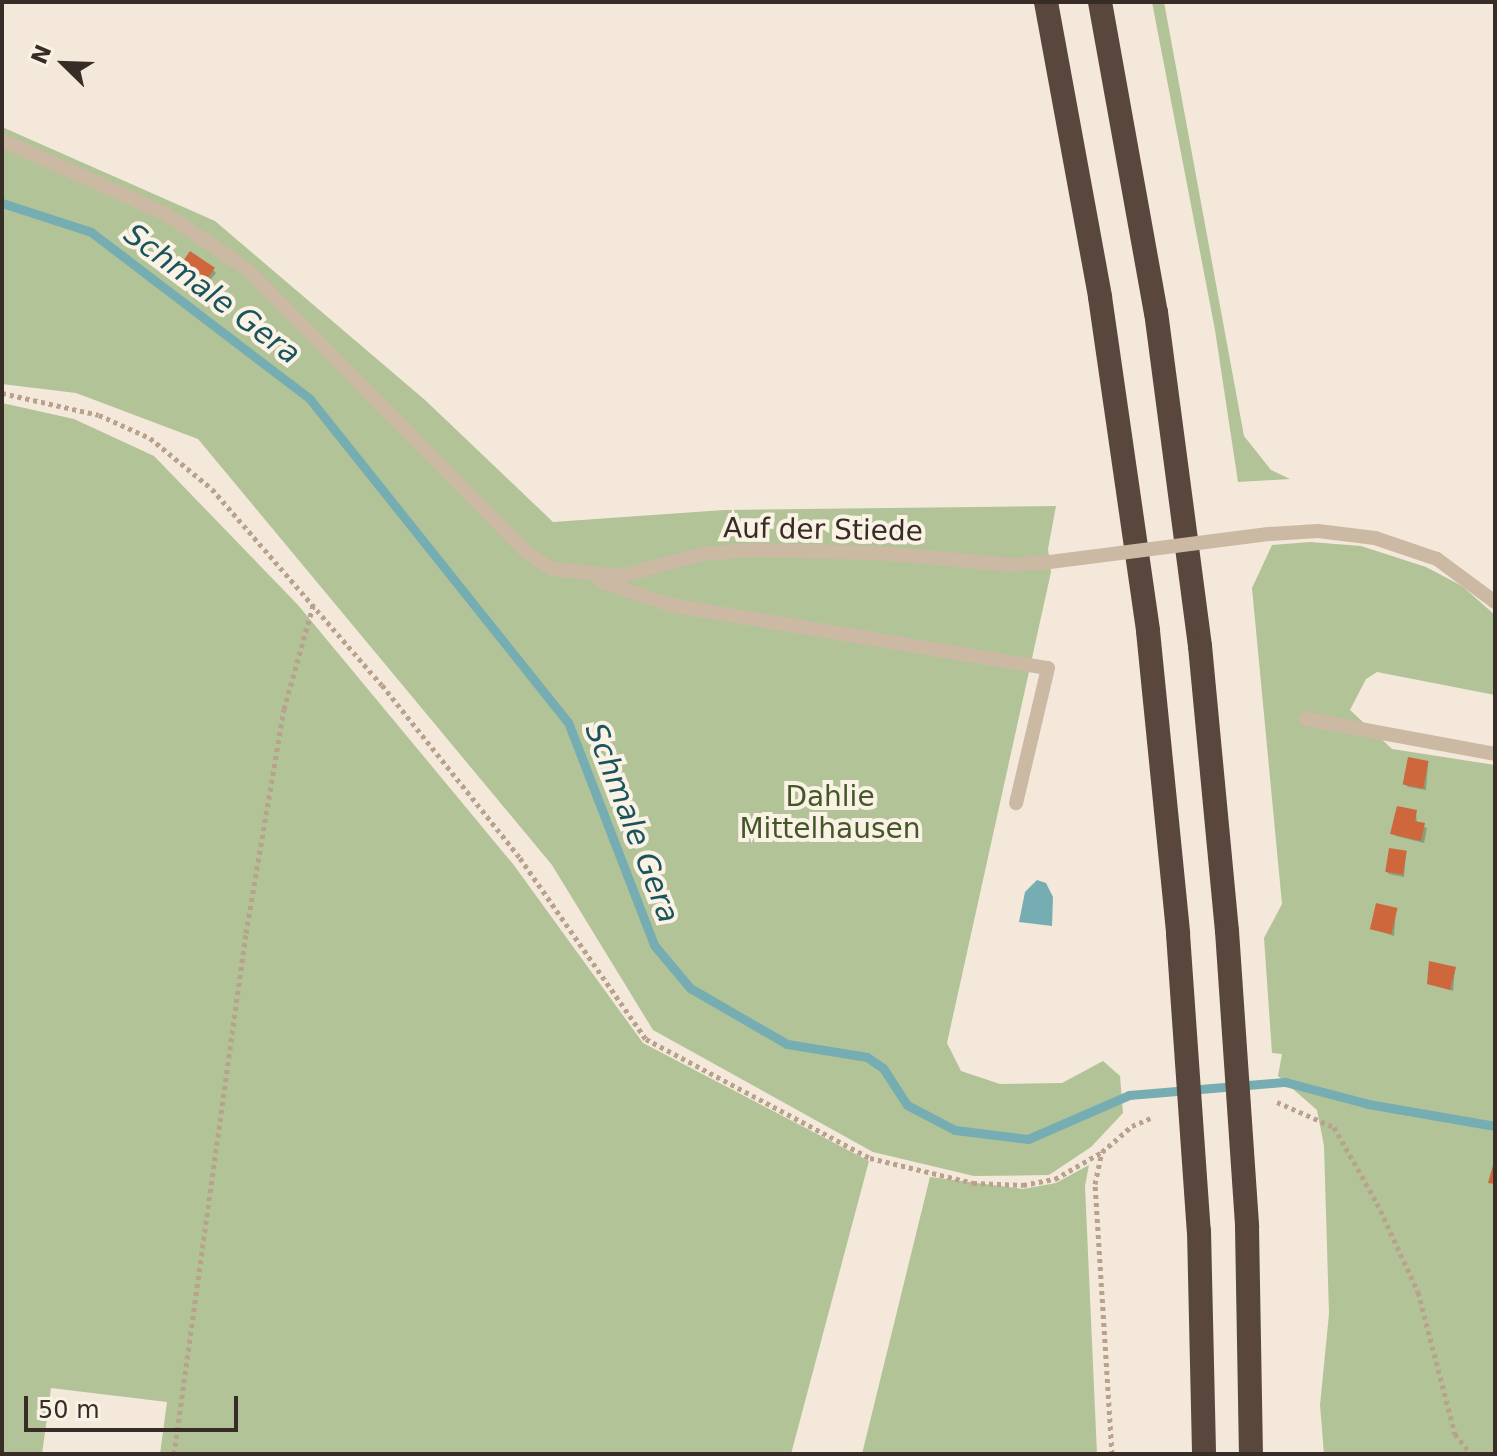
<!DOCTYPE html>
<style>
body{margin:0}
#map{position:relative;width:1497px;height:1456px;overflow:hidden;background:#f3e8d9;font-family:"DejaVu Sans",sans-serif}
div>[style]{position:absolute}
[style*='--x']{left:calc(var(--x)*1px);top:calc(var(--y)*1px);width:calc(var(--w)*1px);rotate:calc(var(--a)*1deg)}
.green>*{inset:0;background:#b2c398}
.water>*{inset:0;background:#76adb2}
.shadow>*{inset:0;background:#0003}
.stream>*{height:9px;margin:-4.5px;padding:0 4.5px;transform-origin:4.5px;border-radius:4.5px;background:#76adb2}
.building>*{inset:0;background:#cf673c;transform-origin:0 0}
.path>*{height:5px;margin-top:-2.5px;transform-origin:0;background:repeating-linear-gradient(90deg,#b8a28e 0 4px,transparent 0 8px)}
.service>*{height:14px;margin:-7px;padding:0 7px;transform-origin:7px;border-radius:7px;background:#ccb9a4}
.motorway>*{height:24px;margin:-12px;padding:0 12px;transform-origin:12px;border-radius:12px;background:#59473d}
.service-bridge>*{height:14px;margin:-7px;padding:0 7px;transform-origin:7px;border-radius:7px;background:#ccb9a4}
.motorway-bridge>*{height:24px;margin:-12px;padding:0 12px;transform-origin:12px;border-radius:12px;background:#59473d}
span{translate:-50% -50%;white-space:nowrap;text-align:center;line-height:1.15;-webkit-text-stroke:8px #fbf2e6;paint-order:stroke}
.street-label{font-size:28px;color:#372c26}
.park-label{font-size:28px;color:#435728}
.water-label{font-size:30px;color:#19535b;font-style:italic}
.frame{position:absolute;inset:0;border:4px solid #372c26;pointer-events:none}
.north{position:absolute;left:24px;top:24px;width:80px;height:80px;-webkit-text-stroke:6px #fbf2e6;paint-order:stroke;rotate:293deg;font-size:22px;font-weight:700;line-height:32px;text-align:center;color:#372c26}
.north::after{content:'';display:block;margin:auto;width:28px;height:36px;background:#372c26;clip-path:polygon(50% 0,100% 100%,50% 72%,0 100%)}
.scale{position:absolute;left:24px;top:1396px;width:214px;height:36px;box-sizing:border-box;border:4px solid #372c26;border-top:0;padding-left:10px;font-size:24px;line-height:28px;white-space:nowrap;color:#372c26;-webkit-text-stroke:6px #fbf2e6;paint-order:stroke}
</style>
<div id="map">
<div class="green">
<div style="clip-path:polygon(1152px 2px,1164px 2px,1244px 436px,1271px 470px,1290px 479px,1238px 482px,1215px 330px)"></div>
<div style="clip-path:polygon(2px 127px,215px 221px,425px 400px,553px 522px,724px 510px,1056px 506px,1048px 549px,1051px 572px,947px 1043px,961px 1071px,1000px 1084px,1062px 1083px,1103px 1061px,1120px 1076px,1123px 1113px,1091px 1147px,1049px 1175px,974px 1176px,873px 1152px,653px 1030px,552px 865px,198px 439px,76px 393px,2px 384px)"></div>
<div style="clip-path:polygon(2px 403px,74px 419px,154px 456px,298px 605px,513px 864px,643px 1043px,869px 1161px,791px 1454px,160px 1454px,167px 1402px,51px 1388px,42px 1454px,2px 1454px)"></div>
<div style="clip-path:polygon(1310px 542px,1361px 546px,1426px 567px,1462px 586px,1495px 615px,1495px 695px,1377px 672px,1366px 679px,1350px 710px,1392px 749px,1495px 765px,1495px 1454px,1324px 1454px,1320px 1405px,1329px 1314px,1324px 1146px,1317px 1110px,1278px 1076px,1282px 1054px,1272px 1053px,1264px 938px,1282px 904px,1252px 588px,1272px 545px)"></div>
<div style="clip-path:polygon(1089px 1165px,1085px 1186px,1097px 1454px,862px 1454px,930px 1177px,1023px 1189px,1056px 1183px)"></div>
</div>
<div class="water">
<div style="clip-path:polygon(1037px 880px,1046px 883px,1053px 897px,1052px 926px,1019px 922px,1025px 892px)"></div>
</div>
<div class="shadow">
<div style="clip-path:polygon(183px 269px,213px 270px,216px 273px,207px 284px)"></div>
<div style="clip-path:polygon(1428px 763px,1426px 790px,1408px 787px,1405px 784px)"></div>
<div style="clip-path:polygon(1416px 812px,1417px 824px,1427px 828px,1424px 843px,1396px 836px,1393px 833px)"></div>
<div style="clip-path:polygon(1406px 853px,1404px 877px,1389px 874px,1386px 871px)"></div>
<div style="clip-path:polygon(1396px 910px,1394px 936px,1373px 929px)"></div>
<div style="clip-path:polygon(1455px 968px,1453px 991px,1431px 983px)"></div>
</div>
<div class="stream">
<div style="--x:2;--y:203;--w:94;--a:18"></div>
<div style="--x:91;--y:232;--w:274;--a:37.3"></div>
<div style="--x:309;--y:398;--w:415;--a:51.4"></div>
<div style="--x:568;--y:722;--w:239;--a:68.9"></div>
<div style="--x:654;--y:945;--w:56;--a:50.1"></div>
<div style="--x:690;--y:988;--w:112;--a:30"></div>
<div style="--x:787;--y:1044;--w:81;--a:9.2"></div>
<div style="--x:867;--y:1057;--w:19;--a:35"></div>
<div style="--x:883;--y:1068;--w:44;--a:57"></div>
<div style="--x:907;--y:1105;--w:54;--a:27.5"></div>
<div style="--x:955;--y:1130;--w:74;--a:7"></div>
<div style="--x:1028;--y:1139;--w:110;--a:-23.5"></div>
<div style="--x:1129;--y:1095;--w:157;--a:-4.8"></div>
<div style="--x:1285;--y:1082;--w:86;--a:14.8"></div>
<div style="--x:1368;--y:1104;--w:129;--a:9.8"></div>
</div>
<div class="building">
<div style="left:190px;top:251px;width:30px;height:19px;rotate:34deg"></div>
<div style="left:1408px;top:757px;width:21px;height:28px;rotate:11deg"></div>
<div style="clip-path:polygon(1397px 806px,1417px 810px,1415px 821px,1425px 823px,1421px 841px,1390px 834px)"></div>
<div style="left:1389px;top:848px;width:18px;height:24px;rotate:9deg"></div>
<div style="left:1376px;top:903px;width:22px;height:27px;rotate:13deg"></div>
<div style="clip-path:polygon(1429px 961px,1456px 967px,1450px 990px,1427px 984px)"></div>
<div style="clip-path:polygon(1495px 1158px,1495px 1184px,1488px 1183px)"></div>
</div>
<div class="path">
<div style="--x:2;--y:393;--w:99;--a:12.8"></div>
<div style="--x:99;--y:415;--w:56;--a:24.3"></div>
<div style="--x:150;--y:438;--w:80;--a:39.4"></div>
<div style="--x:212;--y:489;--w:259;--a:49.1"></div>
<div style="--x:382;--y:685;--w:221;--a:51.4"></div>
<div style="--x:520;--y:858;--w:221;--a:55.2"></div>
<div style="--x:646;--y:1039;--w:254;--a:28"></div>
<div style="--x:870;--y:1158;--w:106;--a:13.6"></div>
<div style="--x:973;--y:1183;--w:50;--a:2.3"></div>
<div style="--x:1023;--y:1185;--w:33;--a:-11"></div>
<div style="--x:1055;--y:1179;--w:54;--a:-29.9"></div>
<div style="--x:1277;--y:1102;--w:62;--a:23.7"></div>
<div style="--x:1334;--y:1127;--w:87;--a:60.5"></div>
<div style="--x:1377;--y:1203;--w:98;--a:65.3"></div>
<div style="--x:1418;--y:1292;--w:147;--a:75.4"></div>
<div style="--x:1455;--y:1434;--w:26;--a:51"></div>
<div style="--x:174;--y:1454;--w:526;--a:-82.13"></div>
<div style="--x:246;--y:933;--w:227;--a:-80.4"></div>
<div style="--x:284;--y:709;--w:107;--a:-74.3"></div>
<div style="--x:1112;--y:1454;--w:271;--a:-93.6"></div>
<div style="--x:1095;--y:1184;--w:33;--a:-78"></div>
<div style="--x:1102;--y:1152;--w:40;--a:-41"></div>
<div style="--x:1132;--y:1126;--w:21;--a:-23"></div>
</div>
<div class="service">
<div style="--x:2;--y:140;--w:178;--a:24.3"></div>
<div style="--x:164;--y:213;--w:100;--a:34"></div>
<div style="--x:247;--y:269;--w:396;--a:45.4"></div>
<div style="--x:525;--y:551;--w:32;--a:34"></div>
<div style="--x:552;--y:569;--w:69;--a:5.8"></div>
<div style="--x:621;--y:576;--w:84;--a:-15.2"></div>
<div style="--x:702;--y:554;--w:53;--a:-4.3"></div>
<div style="--x:755;--y:550;--w:125;--a:1.4"></div>
<div style="--x:880;--y:553;--w:133;--a:5.2"></div>
<div style="--x:1012;--y:565;--w:38;--a:-5"></div>
<div style="--x:1270;--y:534;--w:48;--a:-3.6"></div>
<div style="--x:1318;--y:531;--w:57;--a:7"></div>
<div style="--x:1375;--y:538;--w:65;--a:18.7"></div>
<div style="--x:1437;--y:559;--w:72;--a:36.6"></div>
<div style="--x:600;--y:581;--w:74;--a:18.9"></div>
<div style="--x:670;--y:605;--w:383;--a:9.5"></div>
<div style="--x:1048;--y:668;--w:139;--a:103.3"></div>
<div style="--x:1306;--y:719;--w:192;--a:10.5"></div>
</div>
<div class="motorway">
<div style="--x:1046;--y:2;--w:300;--a:79.6"></div>
<div style="--x:1100;--y:297;--w:337;--a:81.8"></div>
<div style="--x:1148;--y:631;--w:304;--a:84.3"></div>
<div style="--x:1100;--y:2;--w:315;--a:79.8"></div>
<div style="--x:1156;--y:312;--w:337;--a:82.5"></div>
<div style="--x:1200;--y:646;--w:286;--a:84.6"></div>
<div style="--x:1247;--y:1227;--w:227;--a:89"></div>
<div style="--x:1199;--y:1231;--w:223;--a:88.7"></div>
</div>
<div class="service-bridge">
<div style="--x:1050;--y:562;--w:222;--a:-7.3"></div>
</div>
<div class="motorway-bridge">
<div style="--x:1227;--y:931;--w:297;--a:86.1"></div>
<div style="--x:1178;--y:934;--w:298;--a:86"></div>
</div>
<div class="street-label">
<span style="left:823px;top:530px;rotate:1deg">Auf der Stiede</span>
</div>
<div class="park-label">
<span style="left:830px;top:813px">Dahlie<br>Mittelhausen</span>
</div>
<div class="water-label">
<span style="left:212px;top:294px;rotate:37deg">Schmale Gera</span>
<span style="left:632px;top:823px;rotate:69deg">Schmale Gera</span>
</div>
<div class="frame"></div>
<div class="north">N</div>
<div class="scale">50 m</div>
</div>
